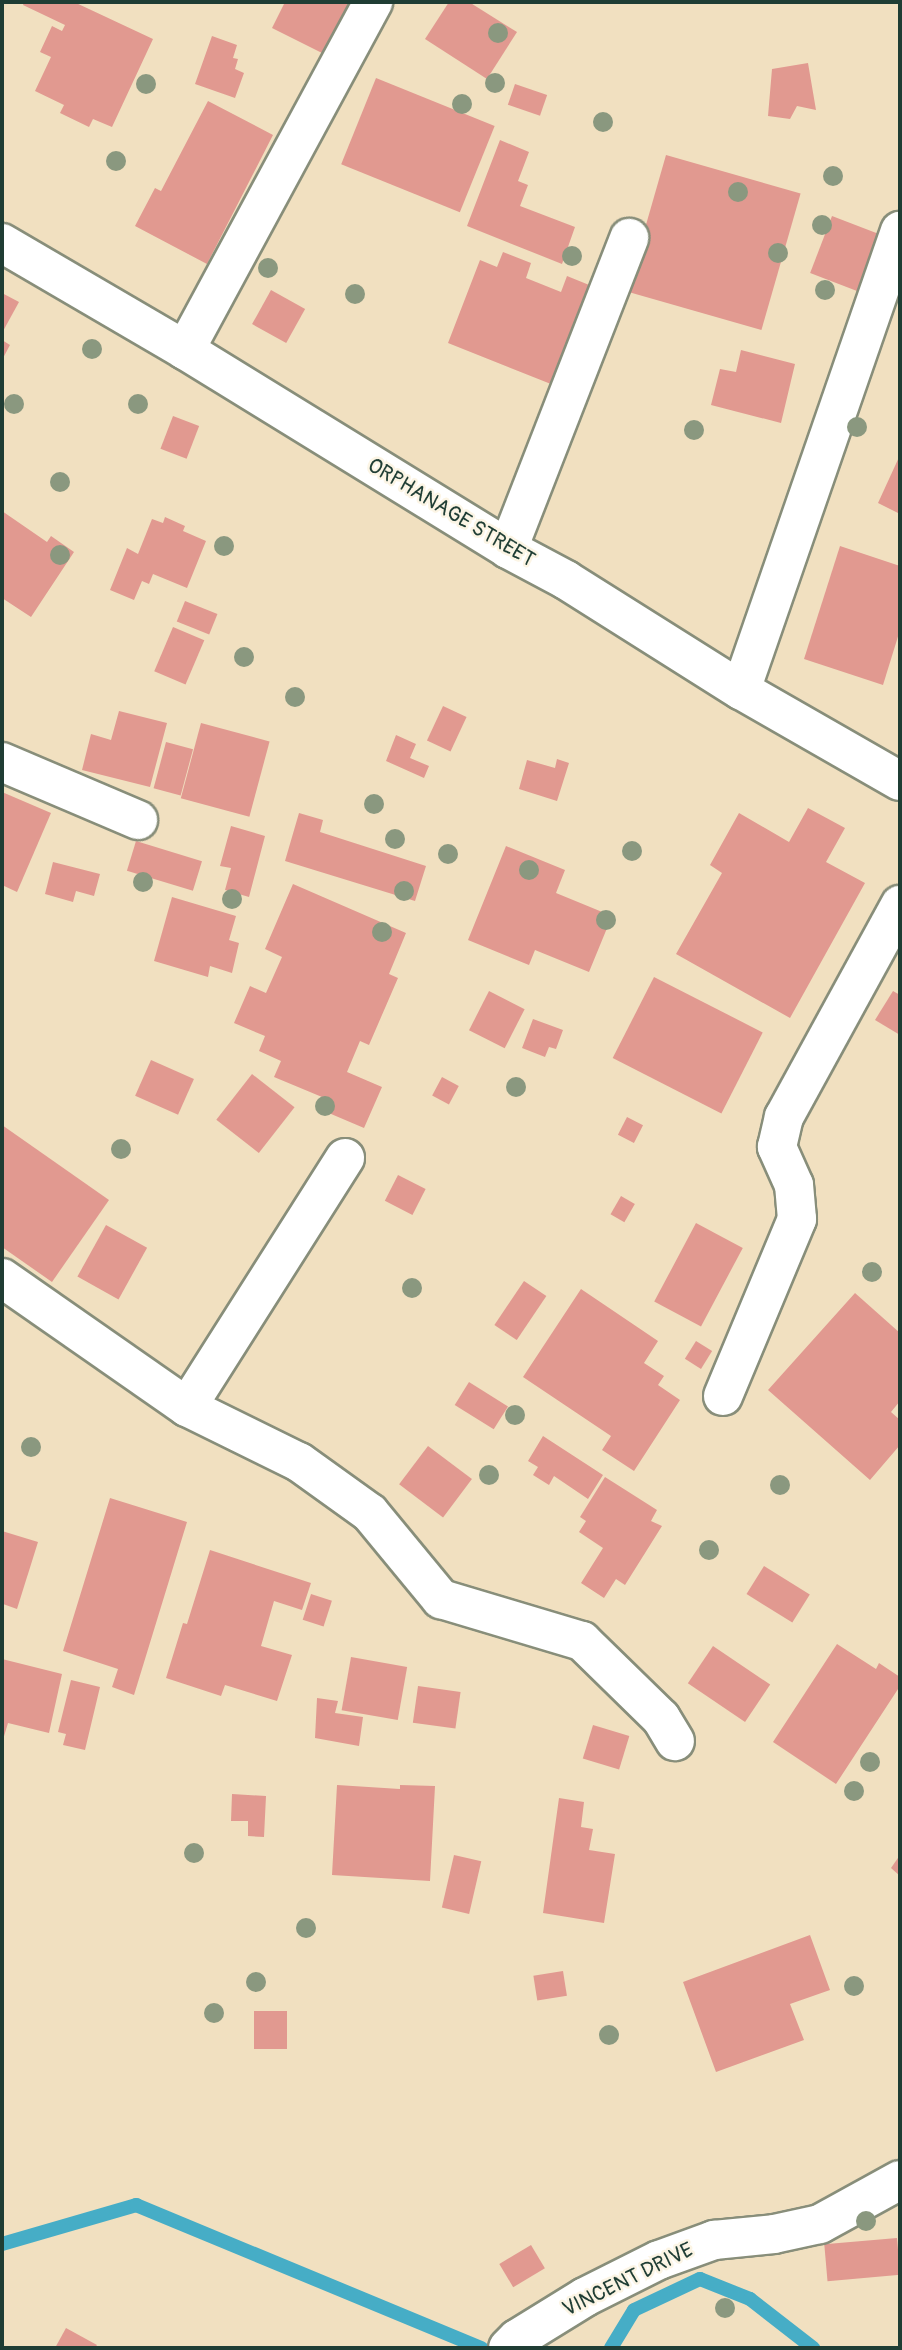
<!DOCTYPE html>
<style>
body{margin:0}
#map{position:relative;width:902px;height:2350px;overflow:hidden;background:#f1e0c0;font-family:Pangolin,sans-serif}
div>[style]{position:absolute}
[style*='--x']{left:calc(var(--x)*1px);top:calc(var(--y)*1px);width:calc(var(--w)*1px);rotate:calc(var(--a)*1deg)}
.stream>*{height:14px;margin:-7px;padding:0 7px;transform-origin:7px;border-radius:7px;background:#46adc6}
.building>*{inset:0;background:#e19990;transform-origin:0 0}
.roads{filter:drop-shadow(2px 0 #888e7a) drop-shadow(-2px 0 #888e7a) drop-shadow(0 2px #888e7a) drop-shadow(0 -2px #888e7a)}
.minor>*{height:38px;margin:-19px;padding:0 19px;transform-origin:19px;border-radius:19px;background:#fff}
.trees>*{width:20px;height:20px;margin:-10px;border-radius:50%;background:#8a987f}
span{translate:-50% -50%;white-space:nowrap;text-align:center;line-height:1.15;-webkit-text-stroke:5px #fcf5e5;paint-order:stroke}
.street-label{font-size:21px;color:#1f3d34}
.frame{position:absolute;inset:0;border:4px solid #1f3d34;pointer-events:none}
</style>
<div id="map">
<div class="stream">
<div style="--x:2;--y:2244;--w:140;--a:-16.2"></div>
<div style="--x:136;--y:2205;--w:374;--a:22.5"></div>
<div style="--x:611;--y:2348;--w:44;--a:-58.8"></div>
<div style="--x:634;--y:2310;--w:73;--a:-25.2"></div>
<div style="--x:700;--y:2279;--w:54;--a:21.8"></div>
<div style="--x:750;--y:2299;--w:80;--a:37.9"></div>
</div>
<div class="building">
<div style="clip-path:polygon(24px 2px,74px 2px,153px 39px,112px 127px,93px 119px,89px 127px,60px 113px,64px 105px,35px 91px,51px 57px,40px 52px,52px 26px,62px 31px,65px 25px,23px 5px)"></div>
<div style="clip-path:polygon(285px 2px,352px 2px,326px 55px,272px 28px)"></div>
<div style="clip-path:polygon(449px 2px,469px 2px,517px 32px,487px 79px,425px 39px)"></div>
<div style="clip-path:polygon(212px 36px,237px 45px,233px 58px,238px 59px,235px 69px,244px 73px,235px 98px,195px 84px)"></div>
<div style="clip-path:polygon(808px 63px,816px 110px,797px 106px,790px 119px,768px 116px,772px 69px)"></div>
<div style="left:376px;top:78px;width:128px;height:93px;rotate:22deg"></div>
<div style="left:515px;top:84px;width:34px;height:22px;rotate:19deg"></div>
<div style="clip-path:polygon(208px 101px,273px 135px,207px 264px,135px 226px,155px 188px,161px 191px)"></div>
<div style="clip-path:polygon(500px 140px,529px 152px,518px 181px,528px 185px,520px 206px,575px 227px,562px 264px,467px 226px)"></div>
<div style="left:666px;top:155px;width:140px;height:142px;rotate:16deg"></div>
<div style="left:832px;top:216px;width:53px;height:61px;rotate:21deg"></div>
<div style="clip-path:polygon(503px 252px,531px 263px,526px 278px,561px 292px,567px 276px,599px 289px,561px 388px,448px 343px,480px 260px,497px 267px)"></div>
<div style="left:271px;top:290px;width:39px;height:39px;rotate:29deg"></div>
<div style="clip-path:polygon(2px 293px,19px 302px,2px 333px)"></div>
<div style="clip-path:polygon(2px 340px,10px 345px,2px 360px)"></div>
<div style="clip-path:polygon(741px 350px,795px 364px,781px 423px,711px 405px,720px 369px,736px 372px)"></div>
<div style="left:173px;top:416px;width:28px;height:35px;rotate:21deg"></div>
<div style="clip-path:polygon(900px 455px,900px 514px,878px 503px)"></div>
<div style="clip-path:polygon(2px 511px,47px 542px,51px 536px,74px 552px,31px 617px,2px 598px)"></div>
<div style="clip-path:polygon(165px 517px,185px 526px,183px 531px,206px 541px,187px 588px,153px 574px,149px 584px,142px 581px,134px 600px,110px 590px,127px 548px,138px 554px,152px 519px,163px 523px)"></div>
<div style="clip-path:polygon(840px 546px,900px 566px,900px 630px,883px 685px,804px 659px)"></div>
<div style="left:185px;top:601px;width:35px;height:22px;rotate:22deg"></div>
<div style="left:173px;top:627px;width:34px;height:48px;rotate:23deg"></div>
<div style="left:443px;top:706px;width:26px;height:38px;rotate:25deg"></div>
<div style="clip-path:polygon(119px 711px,167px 723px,150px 787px,82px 770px,91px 734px,111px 740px)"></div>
<div style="left:201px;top:723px;width:71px;height:78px;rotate:15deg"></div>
<div style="clip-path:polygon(396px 735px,416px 744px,410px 758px,429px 766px,424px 778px,386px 761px)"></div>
<div style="left:166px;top:742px;width:28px;height:48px;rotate:15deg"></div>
<div style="clip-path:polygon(557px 759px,569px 763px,557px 801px,519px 789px,527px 760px,555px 768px)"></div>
<div style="clip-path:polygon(2px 792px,51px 813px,17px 892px,2px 885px)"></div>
<div style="clip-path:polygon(808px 808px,845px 828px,826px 862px,865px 883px,790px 1018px,676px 954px,722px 873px,710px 865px,739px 813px,789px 842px)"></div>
<div style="clip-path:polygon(299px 813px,323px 820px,320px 832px,426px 866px,415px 901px,285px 861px)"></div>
<div style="clip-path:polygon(231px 826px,265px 836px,249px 897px,225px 890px,231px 868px,220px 866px)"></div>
<div style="left:136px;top:841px;width:69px;height:31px;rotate:17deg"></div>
<div style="clip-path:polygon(506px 846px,565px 870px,556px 893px,612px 916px,589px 972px,535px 950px,529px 965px,468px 940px)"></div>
<div style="clip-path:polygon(53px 862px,100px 874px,94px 896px,76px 891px,73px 902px,45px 894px)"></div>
<div style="clip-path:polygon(293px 884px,406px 933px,389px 974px,398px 978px,369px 1045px,360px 1041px,347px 1072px,382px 1087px,364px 1128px,317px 1108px,322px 1097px,274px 1077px,281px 1061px,259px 1051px,265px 1036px,234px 1023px,250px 986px,266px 993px,282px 957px,265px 949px)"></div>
<div style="clip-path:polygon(172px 897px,236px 916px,229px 940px,239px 943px,232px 973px,210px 966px,208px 977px,154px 961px)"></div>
<div style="left:654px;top:977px;width:122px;height:91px;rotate:27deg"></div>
<div style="left:489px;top:991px;width:40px;height:44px;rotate:27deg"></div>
<div style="clip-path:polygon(893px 991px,900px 995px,900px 1035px,875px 1020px)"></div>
<div style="clip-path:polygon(533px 1019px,563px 1030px,556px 1049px,549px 1047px,545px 1057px,522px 1048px)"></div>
<div style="left:151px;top:1060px;width:47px;height:39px;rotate:24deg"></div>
<div style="left:252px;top:1074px;width:54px;height:58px;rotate:38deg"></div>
<div style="left:442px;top:1077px;width:19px;height:21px;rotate:28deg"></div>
<div style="left:627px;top:1117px;width:18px;height:20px;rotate:27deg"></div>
<div style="clip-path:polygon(2px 1125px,109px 1200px,52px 1282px,2px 1247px)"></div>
<div style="left:398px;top:1175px;width:31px;height:29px;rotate:27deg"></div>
<div style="left:621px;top:1196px;width:16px;height:21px;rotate:30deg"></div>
<div style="left:696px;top:1223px;width:53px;height:89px;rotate:28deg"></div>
<div style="left:106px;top:1225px;width:47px;height:59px;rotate:29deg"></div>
<div style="left:524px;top:1281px;width:27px;height:53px;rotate:34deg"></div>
<div style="clip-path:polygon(581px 1289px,658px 1341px,644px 1363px,664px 1376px,658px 1385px,680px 1400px,634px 1471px,602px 1450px,611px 1436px,523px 1377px)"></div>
<div style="clip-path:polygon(855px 1293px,900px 1333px,900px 1401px,891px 1412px,900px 1420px,900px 1445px,870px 1480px,768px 1390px)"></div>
<div style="left:696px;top:1341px;width:19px;height:21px;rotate:32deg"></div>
<div style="left:469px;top:1382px;width:46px;height:27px;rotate:32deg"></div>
<div style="clip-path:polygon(543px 1436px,603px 1475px,588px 1499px,554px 1476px,549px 1485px,533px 1475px,538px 1467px,528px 1461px)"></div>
<div style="left:428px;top:1446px;width:55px;height:48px;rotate:37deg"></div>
<div style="clip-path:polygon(605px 1477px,657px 1510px,651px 1521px,662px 1526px,625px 1585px,616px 1579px,604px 1598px,581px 1583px,603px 1548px,579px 1532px,586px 1521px,580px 1517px)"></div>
<div style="clip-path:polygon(110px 1498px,187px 1522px,134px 1695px,112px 1687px,118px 1669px,63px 1651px)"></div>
<div style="clip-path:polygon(2px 1531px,38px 1542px,17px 1609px,3px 1604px)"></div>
<div style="clip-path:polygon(210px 1550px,311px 1583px,302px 1610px,274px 1601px,261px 1646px,292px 1655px,277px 1701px,225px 1685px,221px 1696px,166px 1678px,183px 1623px,187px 1624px)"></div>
<div style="left:764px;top:1566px;width:54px;height:33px;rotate:32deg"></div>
<div style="left:311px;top:1594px;width:22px;height:27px;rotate:18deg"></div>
<div style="clip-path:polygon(837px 1644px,876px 1669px,879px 1663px,900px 1677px,900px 1686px,836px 1784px,773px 1742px)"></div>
<div style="left:713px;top:1646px;width:69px;height:45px;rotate:34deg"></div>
<div style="left:351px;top:1657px;width:57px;height:54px;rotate:10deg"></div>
<div style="clip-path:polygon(2px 1659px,62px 1674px,49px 1733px,8px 1723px,2px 1743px)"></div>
<div style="clip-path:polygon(71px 1680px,100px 1687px,85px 1750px,63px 1745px,66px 1734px,58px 1732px)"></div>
<div style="left:418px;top:1686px;width:43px;height:37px;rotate:8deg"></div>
<div style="clip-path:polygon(317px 1698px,338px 1701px,335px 1713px,363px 1717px,359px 1746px,315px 1738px)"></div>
<div style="left:593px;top:1725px;width:38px;height:35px;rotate:17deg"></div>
<div style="clip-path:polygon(337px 1785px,400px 1789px,400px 1785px,435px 1786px,430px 1881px,332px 1875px)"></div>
<div style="clip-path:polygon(232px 1794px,266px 1796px,264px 1837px,248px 1836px,248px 1821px,231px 1821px)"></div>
<div style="clip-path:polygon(559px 1798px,584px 1802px,581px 1827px,593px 1829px,589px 1850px,615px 1854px,604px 1923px,543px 1913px)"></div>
<div style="left:454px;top:1855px;width:28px;height:54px;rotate:13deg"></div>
<div style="clip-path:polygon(900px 1855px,900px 1876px,891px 1868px)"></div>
<div style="clip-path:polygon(810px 1935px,830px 1990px,790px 2004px,804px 2040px,716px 2072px,683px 1982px)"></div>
<div style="left:563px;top:1971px;width:25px;height:30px;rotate:81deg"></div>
<div style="left:287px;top:2011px;width:38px;height:33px;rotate:90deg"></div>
<div style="left:897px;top:2238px;width:37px;height:73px;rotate:85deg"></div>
<div style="left:531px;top:2245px;width:27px;height:37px;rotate:59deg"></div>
<div style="clip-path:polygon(66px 2328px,97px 2345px,95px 2348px,55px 2348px)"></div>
</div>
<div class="roads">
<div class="minor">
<div style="--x:2;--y:243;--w:212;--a:30.3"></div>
<div style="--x:185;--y:350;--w:379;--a:31.6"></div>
<div style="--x:508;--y:549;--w:66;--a:28.1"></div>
<div style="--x:566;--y:580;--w:207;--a:32.2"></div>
<div style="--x:741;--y:690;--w:183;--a:29.8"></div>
<div style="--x:185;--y:350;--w:396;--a:-61.6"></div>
<div style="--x:508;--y:549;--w:334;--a:-68.7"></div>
<div style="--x:741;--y:690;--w:486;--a:-70.9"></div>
<div style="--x:2;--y:762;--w:148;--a:23.1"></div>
<div style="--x:2;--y:1278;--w:226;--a:34.9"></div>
<div style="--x:187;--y:1407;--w:125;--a:26.2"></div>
<div style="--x:299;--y:1462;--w:87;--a:35.7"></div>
<div style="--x:370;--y:1513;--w:112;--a:50.5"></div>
<div style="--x:441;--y:1599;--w:147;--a:16.6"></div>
<div style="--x:582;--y:1641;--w:110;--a:44.3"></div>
<div style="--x:661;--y:1718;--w:27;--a:59"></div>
<div style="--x:723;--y:1396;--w:192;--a:-67.3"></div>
<div style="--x:797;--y:1219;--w:34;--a:-95"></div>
<div style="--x:794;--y:1185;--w:42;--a:-114.1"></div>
<div style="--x:777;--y:1147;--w:31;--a:-77"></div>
<div style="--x:784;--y:1117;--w:242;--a:-61.3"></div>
<div style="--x:187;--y:1407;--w:295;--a:-57.6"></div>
<div style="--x:508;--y:2348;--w:13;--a:-45"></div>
<div style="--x:517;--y:2339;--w:80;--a:-31.7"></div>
<div style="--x:585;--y:2297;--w:83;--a:-26.6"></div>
<div style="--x:659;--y:2260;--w:59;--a:-20"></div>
<div style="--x:714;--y:2240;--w:60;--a:-5.7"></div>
<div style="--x:774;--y:2234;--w:47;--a:-12.3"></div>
<div style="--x:820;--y:2224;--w:91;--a:-28.8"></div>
</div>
</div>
<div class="trees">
<div style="left:498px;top:33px"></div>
<div style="left:495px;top:83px"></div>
<div style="left:146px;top:84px"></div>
<div style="left:462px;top:104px"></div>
<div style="left:603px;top:122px"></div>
<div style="left:116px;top:161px"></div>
<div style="left:833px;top:176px"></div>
<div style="left:738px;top:192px"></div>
<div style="left:822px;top:225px"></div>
<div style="left:778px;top:253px"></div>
<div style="left:572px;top:256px"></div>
<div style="left:268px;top:268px"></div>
<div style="left:825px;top:290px"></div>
<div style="left:355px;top:294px"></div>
<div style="left:92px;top:349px"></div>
<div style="left:14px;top:404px"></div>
<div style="left:138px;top:404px"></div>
<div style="left:857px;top:427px"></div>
<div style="left:694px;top:430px"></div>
<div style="left:60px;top:482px"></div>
<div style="left:224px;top:546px"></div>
<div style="left:60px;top:555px"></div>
<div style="left:244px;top:657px"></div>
<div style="left:295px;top:697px"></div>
<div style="left:374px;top:804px"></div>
<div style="left:395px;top:839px"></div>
<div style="left:632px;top:851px"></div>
<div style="left:448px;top:854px"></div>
<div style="left:529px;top:870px"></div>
<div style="left:143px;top:882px"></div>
<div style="left:404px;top:891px"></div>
<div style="left:232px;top:899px"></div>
<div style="left:606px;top:920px"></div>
<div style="left:382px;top:932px"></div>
<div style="left:516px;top:1087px"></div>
<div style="left:325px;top:1106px"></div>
<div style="left:121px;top:1149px"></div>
<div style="left:872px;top:1272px"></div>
<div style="left:412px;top:1288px"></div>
<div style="left:515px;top:1415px"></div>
<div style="left:31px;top:1447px"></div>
<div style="left:489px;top:1475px"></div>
<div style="left:780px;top:1485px"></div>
<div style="left:709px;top:1550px"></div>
<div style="left:870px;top:1762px"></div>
<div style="left:854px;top:1791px"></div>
<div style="left:194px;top:1853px"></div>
<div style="left:306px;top:1928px"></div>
<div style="left:256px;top:1982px"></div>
<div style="left:854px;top:1986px"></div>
<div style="left:214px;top:2013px"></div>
<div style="left:609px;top:2035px"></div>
<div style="left:866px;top:2221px"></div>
<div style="left:725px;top:2308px"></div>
</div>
<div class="street-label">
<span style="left:451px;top:513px;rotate:31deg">ORPHANAGE STREET</span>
<span style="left:628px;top:2280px;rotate:-26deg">VINCENT DRIVE</span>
</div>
<div class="frame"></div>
</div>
